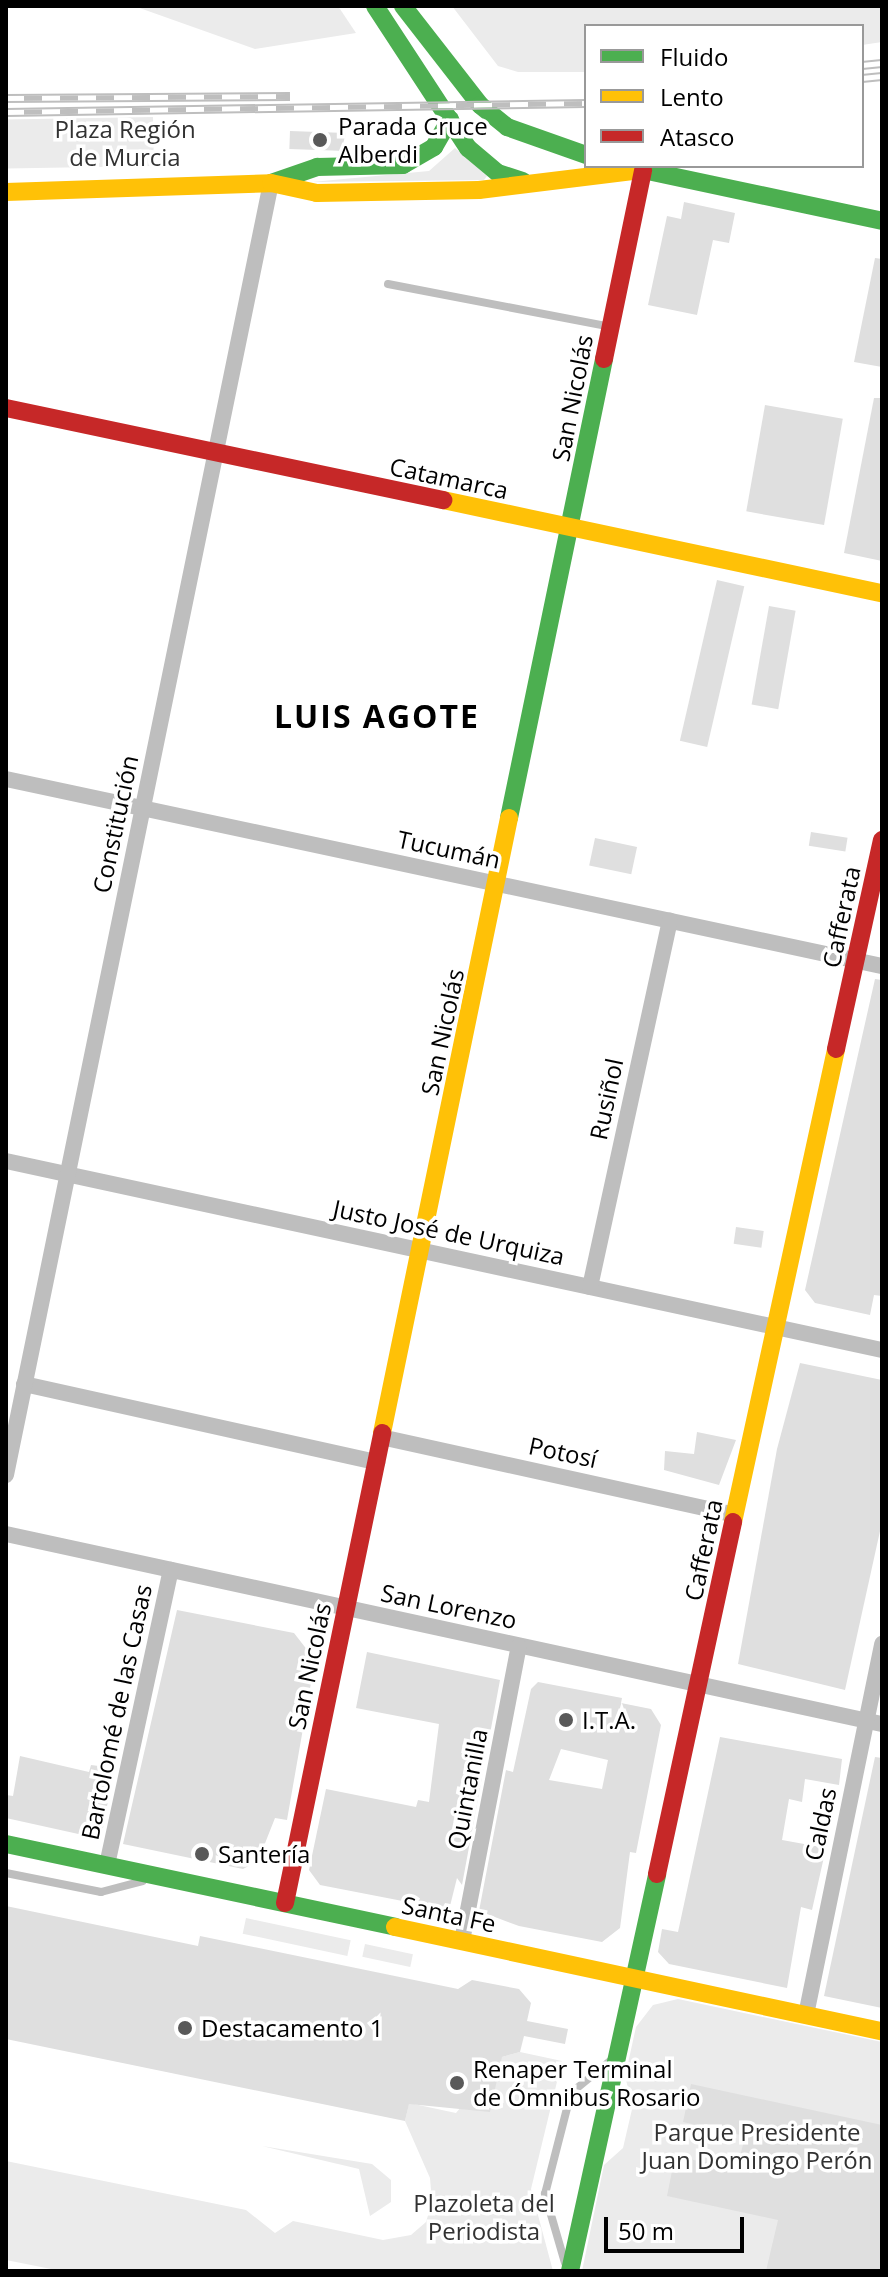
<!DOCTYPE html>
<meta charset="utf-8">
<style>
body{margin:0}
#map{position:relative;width:888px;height:2277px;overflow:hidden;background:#fff;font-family:"Open Sans",sans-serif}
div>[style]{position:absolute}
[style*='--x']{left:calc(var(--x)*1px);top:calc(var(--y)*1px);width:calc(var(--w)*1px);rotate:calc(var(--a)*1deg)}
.green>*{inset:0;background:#ebebeb;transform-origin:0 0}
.building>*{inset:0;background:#dfdfdf;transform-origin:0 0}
.lane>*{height:8px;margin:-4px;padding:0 4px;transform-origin:4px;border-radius:4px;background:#bebebe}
.street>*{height:16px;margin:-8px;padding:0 8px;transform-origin:8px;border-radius:8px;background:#bebebe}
.fast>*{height:18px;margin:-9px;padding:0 9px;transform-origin:9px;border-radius:9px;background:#4caf50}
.slow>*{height:18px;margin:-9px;padding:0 9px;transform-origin:9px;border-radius:9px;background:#ffc107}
.jam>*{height:18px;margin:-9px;padding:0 9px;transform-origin:9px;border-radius:9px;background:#c62828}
.rail>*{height:9px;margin-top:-4.5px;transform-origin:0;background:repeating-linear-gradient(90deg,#fff 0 18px,#bebebe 0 36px);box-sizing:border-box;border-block:2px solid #bebebe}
.dots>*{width:22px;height:22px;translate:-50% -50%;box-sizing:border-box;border:4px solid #fff;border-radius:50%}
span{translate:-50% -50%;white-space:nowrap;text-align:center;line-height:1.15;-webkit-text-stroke:7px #fff;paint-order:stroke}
.poi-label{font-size:24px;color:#000}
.left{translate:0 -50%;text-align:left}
.park-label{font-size:24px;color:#323232}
.street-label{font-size:24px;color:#000}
.district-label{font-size:32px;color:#000;font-weight:700;letter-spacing:2px}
.frame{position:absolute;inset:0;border:8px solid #000;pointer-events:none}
.legend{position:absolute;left:584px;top:24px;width:280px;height:144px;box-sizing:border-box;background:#fff;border:2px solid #999;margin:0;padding:10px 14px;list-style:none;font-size:24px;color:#000}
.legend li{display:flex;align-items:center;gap:16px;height:40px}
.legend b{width:40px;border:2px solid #999}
.scale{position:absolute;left:604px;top:2217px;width:140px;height:36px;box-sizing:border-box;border:4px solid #000;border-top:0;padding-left:10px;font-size:24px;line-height:28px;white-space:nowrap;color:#000;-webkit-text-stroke:6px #fff;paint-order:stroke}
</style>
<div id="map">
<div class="green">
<div style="clip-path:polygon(134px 6px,338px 6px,356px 33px,255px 49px)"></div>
<div style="clip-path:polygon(452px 6px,882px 6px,882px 42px,862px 45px,862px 26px,586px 26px,586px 72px,518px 72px,498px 66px)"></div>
<div style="left:153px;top:117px;width:49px;height:147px;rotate:89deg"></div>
<div style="clip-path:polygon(455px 148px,487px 176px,484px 180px,312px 182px,429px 171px)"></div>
<div style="left:246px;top:1918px;width:107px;height:16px;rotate:12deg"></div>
<div style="left:365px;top:1944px;width:49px;height:13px;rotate:12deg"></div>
<div style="clip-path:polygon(678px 1999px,882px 2042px,882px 2271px,582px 2271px,604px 2165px,623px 2148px,633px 2105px,625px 2077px,636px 2027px,653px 2005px)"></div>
<div style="clip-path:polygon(520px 2052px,562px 2061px,531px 2189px,553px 2271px,61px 2271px,6px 2260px,6px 2161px,246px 2210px,275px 2233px,293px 2221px,383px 2240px,411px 2235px,426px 2222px,432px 2202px,430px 2178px,405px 2121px,409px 2103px,456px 2113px,502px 2057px)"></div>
<div style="clip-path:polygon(262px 2146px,372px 2164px,391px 2180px,391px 2202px,370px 2216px,359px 2169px)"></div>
</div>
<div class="building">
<div style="left:290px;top:131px;width:56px;height:18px;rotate:2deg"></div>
<div style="clip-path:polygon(684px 202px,735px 213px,729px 243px,713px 240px,697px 315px,648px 305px,667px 216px,681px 219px)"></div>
<div style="clip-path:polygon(875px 258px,882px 259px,882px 367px,854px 362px)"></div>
<div style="clip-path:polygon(874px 398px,882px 398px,882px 561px,844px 553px)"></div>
<div style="left:765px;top:405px;width:79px;height:108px;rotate:10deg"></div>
<div style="left:717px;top:580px;width:28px;height:165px;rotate:13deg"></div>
<div style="left:769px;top:606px;width:27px;height:100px;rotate:10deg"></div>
<div style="left:811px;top:832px;width:37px;height:14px;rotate:9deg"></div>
<div style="left:595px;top:838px;width:43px;height:28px;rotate:12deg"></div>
<div style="clip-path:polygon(875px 979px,882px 980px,882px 1296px,874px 1295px,870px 1315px,815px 1303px,805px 1290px)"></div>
<div style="left:736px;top:1227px;width:28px;height:17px;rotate:8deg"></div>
<div style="clip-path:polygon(800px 1363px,882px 1380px,882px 1522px,845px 1690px,738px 1664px,777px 1449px)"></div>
<div style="clip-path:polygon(697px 1432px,736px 1440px,719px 1485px,664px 1470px,665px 1451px,694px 1454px)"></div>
<div style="clip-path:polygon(177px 1610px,294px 1633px,315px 1660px,287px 1820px,275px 1818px,258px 1861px,243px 1869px,123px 1844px)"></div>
<div style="clip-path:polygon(367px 1652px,500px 1680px,462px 1885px,457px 1878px,449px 1910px,320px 1885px,309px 1870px,326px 1789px,416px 1807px,418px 1800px,429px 1802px,439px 1724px,356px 1708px)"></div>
<div style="clip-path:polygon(evenodd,538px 1682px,622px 1698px,621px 1703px,651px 1709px,661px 1725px,636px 1853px,630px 1852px,620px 1928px,602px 1942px,519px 1926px,479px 1911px,506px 1770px,513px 1772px,531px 1689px,538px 1682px,561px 1749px,608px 1760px,602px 1789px,549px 1780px,561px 1749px)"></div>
<div style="clip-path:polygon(720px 1737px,842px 1759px,839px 1785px,805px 1779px,802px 1802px,789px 1799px,782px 1840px,826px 1848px,812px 1910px,801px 1907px,787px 1988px,669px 1964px,658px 1952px,662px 1929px,678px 1932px)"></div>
<div style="clip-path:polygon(20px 1756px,89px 1772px,91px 1765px,114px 1768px,101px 1839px,6px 1818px,6px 1795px,13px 1796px)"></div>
<div style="clip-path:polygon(875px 1757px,882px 1758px,882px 2008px,824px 1996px)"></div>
<div style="clip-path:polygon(6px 1906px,198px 1946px,200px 1936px,458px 1989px,472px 1980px,519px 1989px,531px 2003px,527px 2021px,568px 2029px,565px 2044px,524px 2036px,520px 2052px,502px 2057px,490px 2112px,409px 2104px,405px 2121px,6px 2039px)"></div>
<div style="clip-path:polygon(691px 2084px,882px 2125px,882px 2271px,766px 2271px,778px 2220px,667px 2196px,675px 2156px,737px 2169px,745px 2136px,683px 2122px)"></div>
</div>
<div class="lane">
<div style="--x:388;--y:284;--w:223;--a:10.9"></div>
<div style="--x:6;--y:1873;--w:97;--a:11.3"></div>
<div style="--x:101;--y:1892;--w:43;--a:-14.7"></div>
<div style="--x:565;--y:2263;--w:72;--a:-106.2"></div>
<div style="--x:545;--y:2194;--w:104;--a:-75.6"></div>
<div style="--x:571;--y:2093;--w:50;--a:-39.4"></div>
</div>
<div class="street">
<div style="--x:6;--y:779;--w:896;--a:12.05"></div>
<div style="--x:6;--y:1161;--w:896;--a:12.18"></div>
<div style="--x:590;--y:1287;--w:375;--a:-77.7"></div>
<div style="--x:24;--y:1384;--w:362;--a:12.5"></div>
<div style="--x:381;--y:1437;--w:362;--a:12.4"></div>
<div style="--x:6;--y:1475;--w:1319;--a:-78.41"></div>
<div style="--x:6;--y:1534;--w:896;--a:12.24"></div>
<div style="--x:107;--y:1865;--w:302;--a:-77.8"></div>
<div style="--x:462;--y:1941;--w:300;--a:-79.1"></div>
<div style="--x:806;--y:2015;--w:379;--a:-78.4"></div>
</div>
<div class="fast">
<div style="--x:375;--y:6;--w:170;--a:56.8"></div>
<div style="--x:468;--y:148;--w:39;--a:40"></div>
<div style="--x:498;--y:173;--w:26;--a:18"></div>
<div style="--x:403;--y:6;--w:125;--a:52.1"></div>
<div style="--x:480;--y:105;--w:35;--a:39"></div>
<div style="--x:507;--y:127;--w:84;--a:19.5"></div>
<div style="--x:629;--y:167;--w:259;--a:12"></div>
<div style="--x:271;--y:183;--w:49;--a:-19.2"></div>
<div style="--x:317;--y:167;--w:86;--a:-1.3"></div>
<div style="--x:403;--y:165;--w:36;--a:-30"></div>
<div style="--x:434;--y:147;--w:32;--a:-60"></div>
<div style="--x:509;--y:818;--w:469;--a:-78.3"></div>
<div style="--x:6;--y:1844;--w:398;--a:12"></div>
<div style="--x:570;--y:2271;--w:406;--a:-77.6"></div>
</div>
<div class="slow">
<div style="--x:6;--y:192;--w:265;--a:-1.9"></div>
<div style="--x:271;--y:183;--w:47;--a:12.3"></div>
<div style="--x:317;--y:193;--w:162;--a:-1.1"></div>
<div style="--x:479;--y:190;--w:165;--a:-7"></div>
<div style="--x:443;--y:500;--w:449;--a:12"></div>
<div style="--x:382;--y:1433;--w:628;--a:-78.33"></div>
<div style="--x:733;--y:1522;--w:484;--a:-77.7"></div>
<div style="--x:395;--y:1927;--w:498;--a:12.1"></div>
</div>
<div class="jam">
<div style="--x:604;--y:359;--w:193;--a:-78.3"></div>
<div style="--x:6;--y:408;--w:447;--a:11.9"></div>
<div style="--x:836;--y:1049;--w:214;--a:-77.6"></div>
<div style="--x:657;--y:1874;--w:360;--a:-77.8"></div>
<div style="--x:285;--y:1903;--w:480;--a:-78.3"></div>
</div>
<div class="rail">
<div style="--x:862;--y:65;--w:20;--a:-6"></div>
<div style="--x:862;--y:78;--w:20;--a:-6"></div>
<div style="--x:6;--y:98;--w:284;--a:-0.4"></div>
<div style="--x:6;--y:112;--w:580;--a:-0.89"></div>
</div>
<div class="dots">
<div style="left:320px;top:140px;background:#595959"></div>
<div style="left:566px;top:1720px;background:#595959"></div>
<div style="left:202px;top:1854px;background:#595959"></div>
<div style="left:185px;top:2028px;background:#595959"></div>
<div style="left:457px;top:2083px;background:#595959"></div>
</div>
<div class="poi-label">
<span class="left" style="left:338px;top:140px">Parada Cruce<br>Alberdi</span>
<span class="left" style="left:582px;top:1720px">I.T.A.</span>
<span class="left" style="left:218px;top:1854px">Santería</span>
<span class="left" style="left:201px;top:2028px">Destacamento 1</span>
<span class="left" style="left:473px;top:2083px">Renaper Terminal<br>de Ómnibus Rosario</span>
</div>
<div class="park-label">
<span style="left:125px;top:143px">Plaza Región<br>de Murcia</span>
<span style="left:757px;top:2146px">Parque Presidente<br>Juan Domingo Perón</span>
<span style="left:484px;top:2217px">Plazoleta del<br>Periodista</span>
</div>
<div class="street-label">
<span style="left:572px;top:398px;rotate:-79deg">San Nicolás</span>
<span style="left:449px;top:478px;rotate:12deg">Catamarca</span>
<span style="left:115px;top:824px;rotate:-78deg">Constitución</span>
<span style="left:449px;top:849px;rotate:12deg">Tucumán</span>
<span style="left:841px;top:917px;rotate:-78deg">Cafferata</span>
<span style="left:442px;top:1032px;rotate:-78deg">San Nicolás</span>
<span style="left:606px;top:1099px;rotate:-78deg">Rusiñol</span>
<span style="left:449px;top:1232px;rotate:12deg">Justo José de Urquiza</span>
<span style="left:563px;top:1452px;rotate:12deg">Potosí</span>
<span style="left:703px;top:1550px;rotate:-78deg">Cafferata</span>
<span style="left:449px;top:1606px;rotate:12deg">San Lorenzo</span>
<span style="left:309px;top:1666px;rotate:-78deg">San Nicolás</span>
<span style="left:116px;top:1712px;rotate:-78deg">Bartolomé de las Casas</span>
<span style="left:467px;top:1789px;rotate:-79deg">Quintanilla</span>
<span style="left:820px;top:1824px;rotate:-78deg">Caldas</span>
<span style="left:449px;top:1914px;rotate:12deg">Santa Fe</span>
</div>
<div class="district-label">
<span style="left:377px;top:716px">LUIS AGOTE</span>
</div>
<div class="frame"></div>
<ul class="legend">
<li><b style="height:10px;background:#4caf50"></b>Fluido</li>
<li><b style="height:10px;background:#ffc107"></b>Lento</li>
<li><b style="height:10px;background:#c62828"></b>Atasco</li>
</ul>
<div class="scale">50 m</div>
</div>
